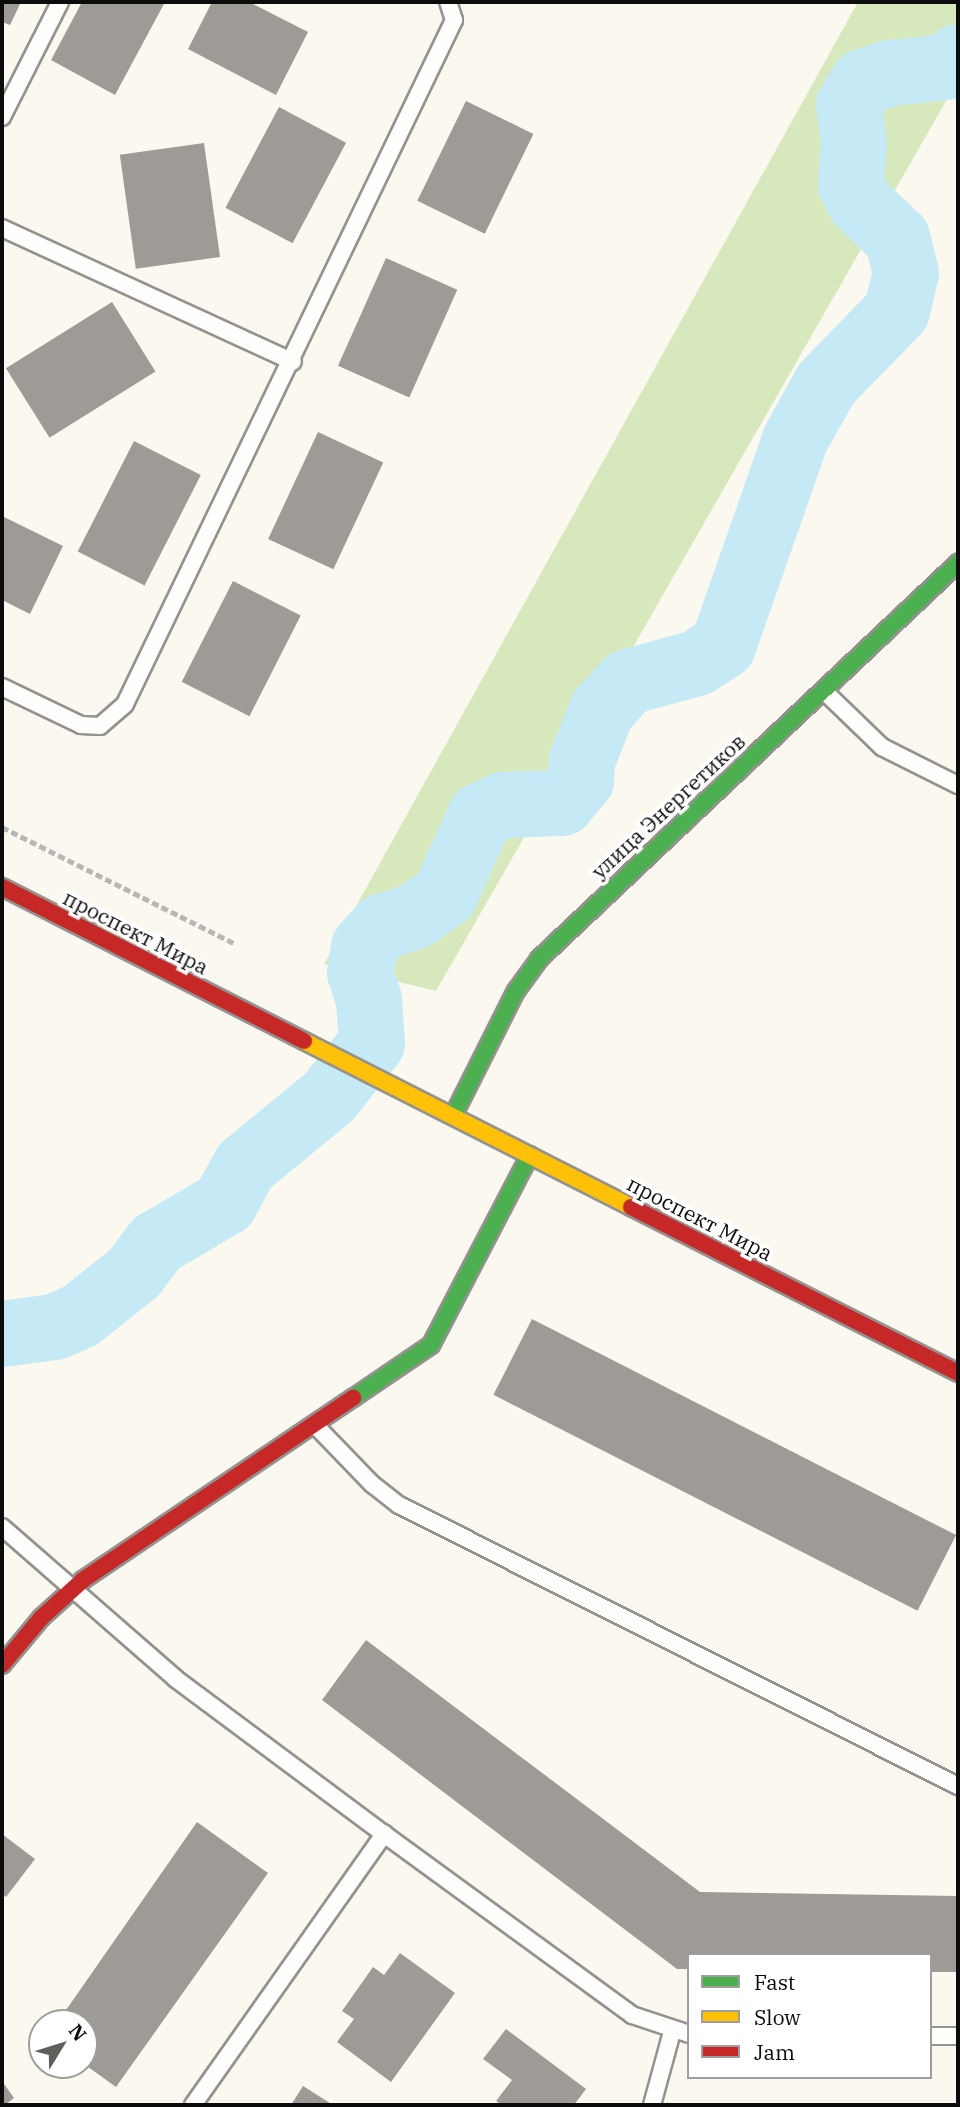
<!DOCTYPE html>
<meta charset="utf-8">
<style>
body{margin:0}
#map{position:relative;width:960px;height:2107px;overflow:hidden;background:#fbf8f0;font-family:"IBM Plex Serif",serif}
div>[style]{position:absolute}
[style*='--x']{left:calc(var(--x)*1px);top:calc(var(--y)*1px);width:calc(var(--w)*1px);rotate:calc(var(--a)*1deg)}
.forest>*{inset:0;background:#d7e8bd}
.river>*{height:66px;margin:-33px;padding:0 33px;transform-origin:33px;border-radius:33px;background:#c6e9f6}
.building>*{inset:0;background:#9e9a96;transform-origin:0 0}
.path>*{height:4.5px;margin-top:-2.25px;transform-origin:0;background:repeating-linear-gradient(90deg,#b7b7b5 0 7px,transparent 0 10.5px)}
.roads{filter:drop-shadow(2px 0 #94928f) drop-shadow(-2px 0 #94928f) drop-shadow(0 2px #94928f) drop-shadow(0 -2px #94928f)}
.lane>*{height:16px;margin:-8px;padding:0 8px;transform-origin:8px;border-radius:8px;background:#fefefd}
.fast>*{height:16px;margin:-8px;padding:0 8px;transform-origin:8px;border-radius:8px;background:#4caf50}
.slow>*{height:16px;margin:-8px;padding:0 8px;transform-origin:8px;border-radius:8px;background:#ffc107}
.jam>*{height:16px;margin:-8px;padding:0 8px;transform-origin:8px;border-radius:8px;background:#c62828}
span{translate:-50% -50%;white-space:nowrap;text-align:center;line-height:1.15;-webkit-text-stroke:7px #fff;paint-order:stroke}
.street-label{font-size:21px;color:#0c0c0c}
.frame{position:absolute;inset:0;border:4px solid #0c0c0c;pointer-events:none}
.legend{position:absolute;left:687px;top:1953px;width:245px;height:126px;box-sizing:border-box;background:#fff;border:2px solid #9e9e9e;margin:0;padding:9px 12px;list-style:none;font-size:21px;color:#0c0c0c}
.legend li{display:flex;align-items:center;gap:14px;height:35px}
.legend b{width:35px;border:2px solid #9e9e9e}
.north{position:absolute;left:28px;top:2009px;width:70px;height:70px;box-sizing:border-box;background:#fff;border:2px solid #9e9e9e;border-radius:50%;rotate:52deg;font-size:19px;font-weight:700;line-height:28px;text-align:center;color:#0c0c0c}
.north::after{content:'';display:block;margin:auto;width:24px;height:32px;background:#605f5c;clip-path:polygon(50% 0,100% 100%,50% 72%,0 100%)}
</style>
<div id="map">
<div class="forest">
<div style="clip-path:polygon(858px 2px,958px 2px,958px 80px,436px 991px,324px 964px)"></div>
</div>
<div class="river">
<div style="--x:2;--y:1334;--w:53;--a:-7.5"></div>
<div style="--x:55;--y:1327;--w:27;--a:-24"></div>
<div style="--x:80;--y:1316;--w:69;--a:-38.5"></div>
<div style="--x:134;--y:1273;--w:38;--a:-53"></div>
<div style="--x:157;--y:1243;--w:79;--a:-30.5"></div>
<div style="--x:225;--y:1203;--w:42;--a:-61.6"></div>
<div style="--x:245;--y:1166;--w:109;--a:-39.4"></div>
<div style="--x:329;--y:1097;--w:69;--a:-51.5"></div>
<div style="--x:372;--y:1043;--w:43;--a:-94"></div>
<div style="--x:369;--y:1000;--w:28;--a:-108"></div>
<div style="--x:360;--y:973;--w:26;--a:-81"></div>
<div style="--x:364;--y:947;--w:27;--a:-48"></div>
<div style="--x:382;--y:927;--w:35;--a:-18"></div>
<div style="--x:415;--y:916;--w:37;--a:-35"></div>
<div style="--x:445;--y:895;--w:86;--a:-66.1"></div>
<div style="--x:480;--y:816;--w:25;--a:-26"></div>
<div style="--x:503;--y:805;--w:59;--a:-1.9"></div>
<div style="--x:562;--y:803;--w:30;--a:-50"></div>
<div style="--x:581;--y:780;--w:19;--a:-87"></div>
<div style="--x:582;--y:761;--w:55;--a:-68.6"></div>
<div style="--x:602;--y:710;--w:38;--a:-47"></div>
<div style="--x:628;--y:682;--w:72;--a:-15.4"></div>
<div style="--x:697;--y:663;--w:31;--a:-33"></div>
<div style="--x:723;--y:646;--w:220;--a:-70.7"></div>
<div style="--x:796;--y:438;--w:62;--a:-60.9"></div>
<div style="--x:826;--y:384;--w:102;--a:-45.8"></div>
<div style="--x:897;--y:311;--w:39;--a:-77"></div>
<div style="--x:906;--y:273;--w:36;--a:-104"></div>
<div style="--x:897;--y:238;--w:50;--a:-136.6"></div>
<div style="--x:861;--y:204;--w:21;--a:-118"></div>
<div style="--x:851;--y:185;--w:39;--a:-86"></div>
<div style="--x:854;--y:146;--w:41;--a:-97"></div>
<div style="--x:849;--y:105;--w:27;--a:-59"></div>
<div style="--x:863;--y:82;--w:28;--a:-18"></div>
<div style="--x:890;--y:73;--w:57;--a:-6"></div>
<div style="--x:947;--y:67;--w:15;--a:-42"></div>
</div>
<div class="building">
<div style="clip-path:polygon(2px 2px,21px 2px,10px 25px,2px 22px)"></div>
<div style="clip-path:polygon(82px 2px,165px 2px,115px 95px,51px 60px)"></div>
<div style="clip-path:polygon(212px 2px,249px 2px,308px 32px,276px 95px,188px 49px)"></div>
<div style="left:466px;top:101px;width:75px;height:111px;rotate:26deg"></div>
<div style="left:279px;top:107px;width:76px;height:114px;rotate:28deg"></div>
<div style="left:204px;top:143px;width:115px;height:85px;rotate:82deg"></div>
<div style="left:386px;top:258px;width:78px;height:118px;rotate:24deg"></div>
<div style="left:112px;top:302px;width:82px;height:125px;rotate:58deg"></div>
<div style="left:318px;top:432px;width:72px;height:118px;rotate:25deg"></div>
<div style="left:134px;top:441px;width:75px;height:124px;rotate:27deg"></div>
<div style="clip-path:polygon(2px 516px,63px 546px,30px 614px,2px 600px)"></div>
<div style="left:233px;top:581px;width:76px;height:113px;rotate:27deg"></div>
<div style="left:532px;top:1319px;width:476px;height:85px;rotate:27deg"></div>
<div style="clip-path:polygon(366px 1640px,700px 1892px,958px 1896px,958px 1972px,930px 1972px,930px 1955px,689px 1955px,689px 1969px,677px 1969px,322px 1700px)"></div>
<div style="clip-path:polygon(197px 1822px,268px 1873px,116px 2087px,84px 2064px,84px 2023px,57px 2023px)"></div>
<div style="clip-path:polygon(2px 1834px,35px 1859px,6px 1897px,2px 1894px)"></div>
<div style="clip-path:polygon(400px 1953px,455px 1993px,391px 2082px,337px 2042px,354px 2019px,342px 2011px,373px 1967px,384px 1975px)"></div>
<div style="clip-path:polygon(506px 2029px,586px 2089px,574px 2105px,502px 2105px,496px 2101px,512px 2080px,483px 2059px)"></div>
<div style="clip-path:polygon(2px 2081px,14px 2098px,5px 2105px,2px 2105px)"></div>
<div style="clip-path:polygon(303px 2086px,333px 2105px,291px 2105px)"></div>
</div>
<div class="path">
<div style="--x:2;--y:827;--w:262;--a:26.6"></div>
</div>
<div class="roads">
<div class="lane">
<div style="--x:2;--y:117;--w:129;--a:-63.2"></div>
<div style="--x:2;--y:228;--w:320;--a:24.7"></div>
<div style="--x:2;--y:687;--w:88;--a:25.7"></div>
<div style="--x:81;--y:725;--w:19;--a:3"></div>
<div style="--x:100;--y:726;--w:33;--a:-41"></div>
<div style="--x:125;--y:704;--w:759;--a:-64.31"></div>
<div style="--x:454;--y:20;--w:19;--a:-108"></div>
<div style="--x:824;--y:691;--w:81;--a:44"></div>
<div style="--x:882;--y:747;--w:85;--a:26.6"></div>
<div style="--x:315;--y:1425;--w:82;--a:46"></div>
<div style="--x:372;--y:1484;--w:34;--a:38"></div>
<div style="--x:399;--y:1505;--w:626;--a:26.69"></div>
<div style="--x:2;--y:1527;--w:231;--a:41.1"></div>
<div style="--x:176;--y:1679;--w:259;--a:36.7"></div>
<div style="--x:384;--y:1834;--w:307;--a:36.1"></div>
<div style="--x:632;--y:2015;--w:60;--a:18.4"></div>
<div style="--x:930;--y:2036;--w:28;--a:0"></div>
<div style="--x:193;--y:2105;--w:332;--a:-54.8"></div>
<div style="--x:652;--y:2105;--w:76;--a:-74.7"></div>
</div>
<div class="fast">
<div style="--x:453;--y:1116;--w:140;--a:-63.3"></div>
<div style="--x:516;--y:991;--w:39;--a:-54"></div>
<div style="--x:539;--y:959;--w:577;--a:-43.38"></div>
<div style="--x:353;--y:1398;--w:94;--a:-34.2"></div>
<div style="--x:431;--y:1345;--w:214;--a:-62.5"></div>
</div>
<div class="slow">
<div style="--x:304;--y:1041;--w:367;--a:26.9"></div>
</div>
<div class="jam">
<div style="--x:2;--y:887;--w:339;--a:27"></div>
<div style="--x:631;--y:1207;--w:367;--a:26.9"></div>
<div style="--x:2;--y:1665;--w:61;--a:-50.3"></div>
<div style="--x:41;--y:1618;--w:57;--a:-42.1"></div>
<div style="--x:83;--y:1580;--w:326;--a:-34"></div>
</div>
</div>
<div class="street-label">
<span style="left:668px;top:806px;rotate:-43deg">улица Энергетиков</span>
<span style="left:136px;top:932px;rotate:27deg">проспект Мира</span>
<span style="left:700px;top:1218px;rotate:27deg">проспект Мира</span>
</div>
<div class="frame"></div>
<ul class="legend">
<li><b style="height:9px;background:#4caf50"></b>Fast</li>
<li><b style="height:9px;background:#ffc107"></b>Slow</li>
<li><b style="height:9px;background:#c62828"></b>Jam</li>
</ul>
<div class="north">N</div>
</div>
